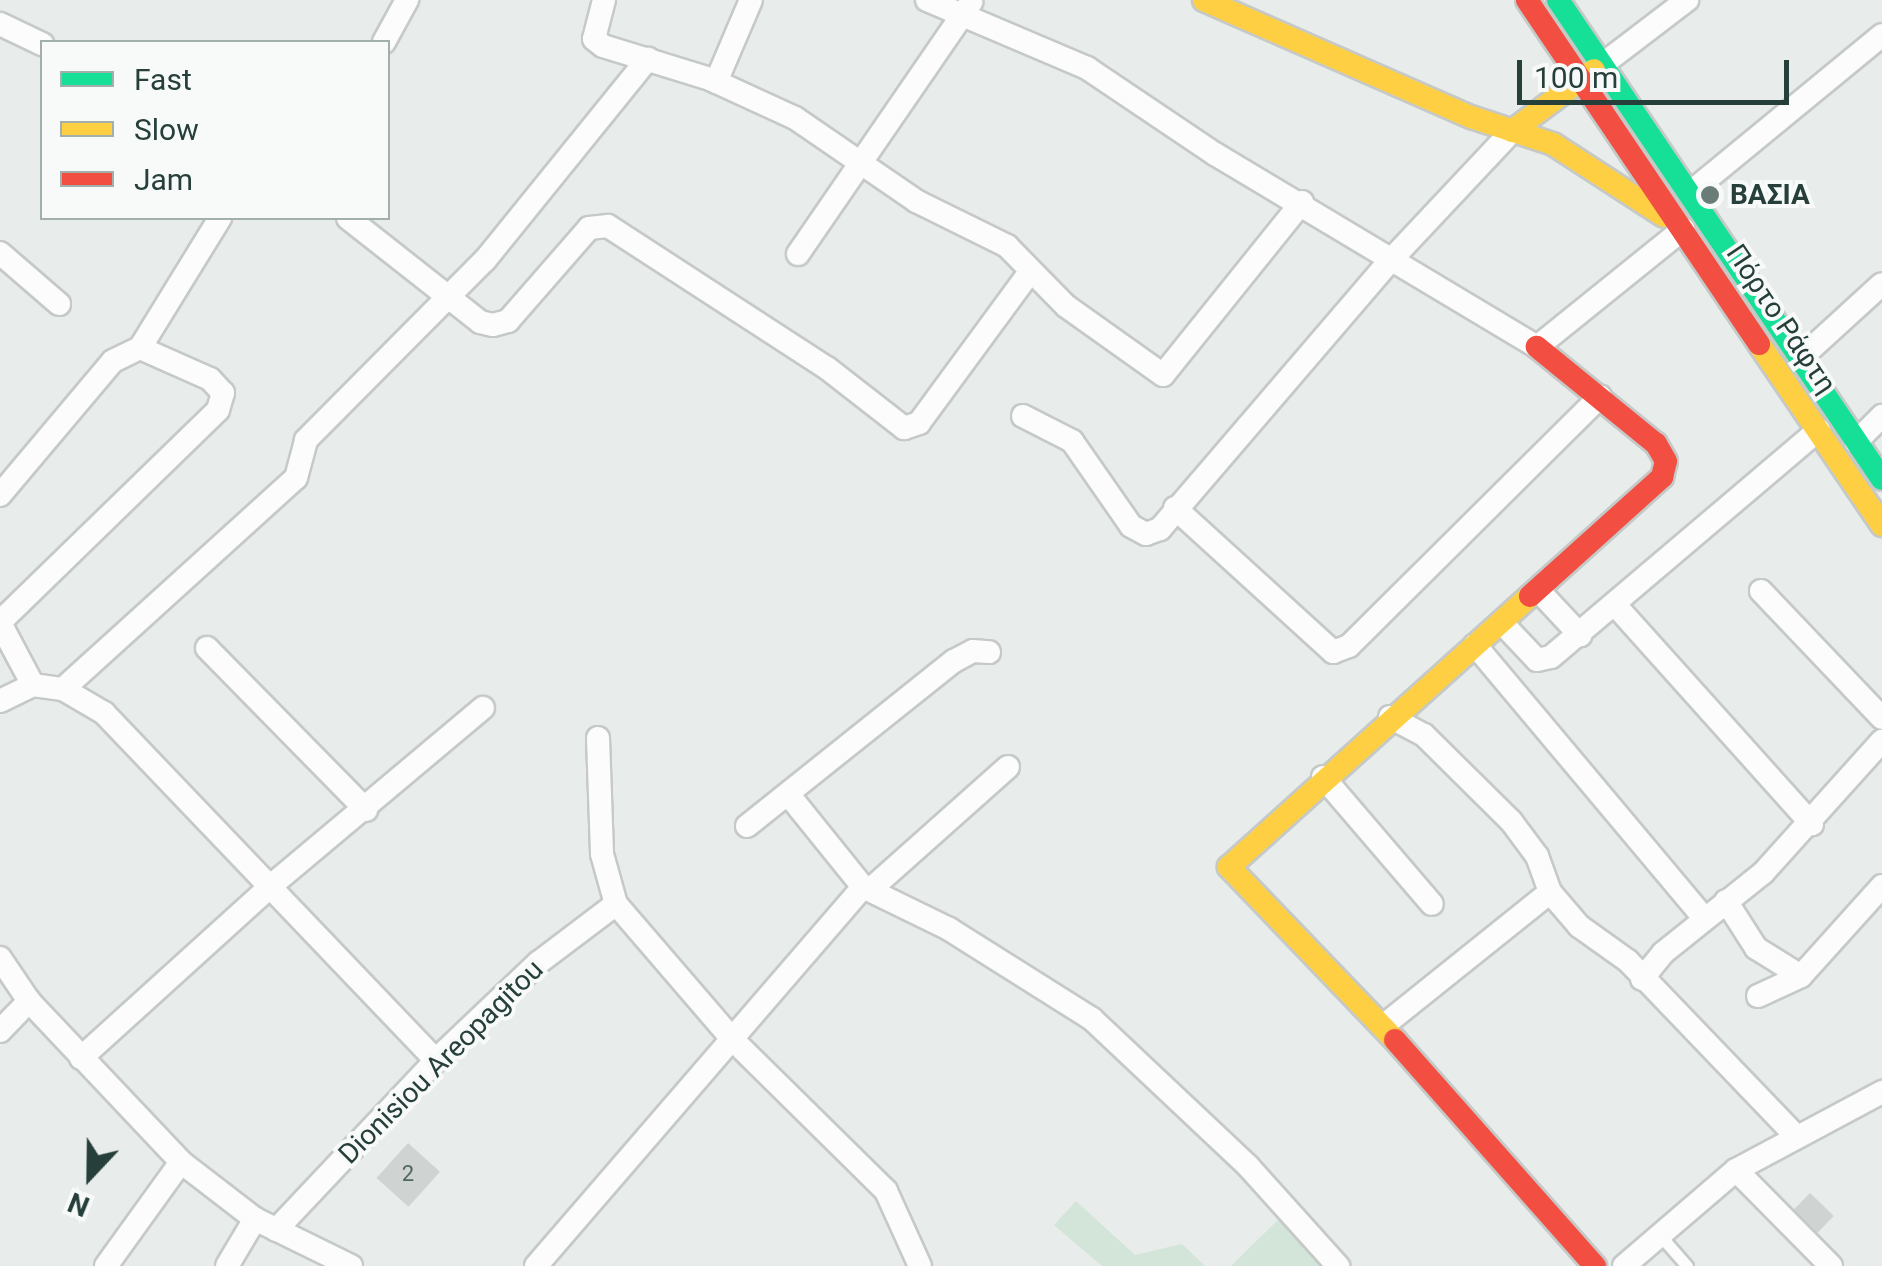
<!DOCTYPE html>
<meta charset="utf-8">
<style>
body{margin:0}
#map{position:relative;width:1882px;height:1266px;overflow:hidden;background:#e8ecea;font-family:Roboto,sans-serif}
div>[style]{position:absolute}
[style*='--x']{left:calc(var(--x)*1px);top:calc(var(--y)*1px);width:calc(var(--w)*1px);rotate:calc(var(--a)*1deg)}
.green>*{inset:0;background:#d3e4d8}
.building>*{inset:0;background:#cfd3d2;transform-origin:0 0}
.roads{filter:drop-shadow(2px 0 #c5c9c7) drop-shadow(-2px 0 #c5c9c7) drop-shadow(0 2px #c5c9c7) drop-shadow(0 -2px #c5c9c7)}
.lane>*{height:11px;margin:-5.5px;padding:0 5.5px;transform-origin:5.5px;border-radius:5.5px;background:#fcfcfc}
.street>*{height:22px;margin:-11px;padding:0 11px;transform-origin:11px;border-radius:11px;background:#fcfcfc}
.fast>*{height:22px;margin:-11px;padding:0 11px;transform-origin:11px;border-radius:11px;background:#16e098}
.slow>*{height:22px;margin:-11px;padding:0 11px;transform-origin:11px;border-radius:11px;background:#ffcf43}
.jam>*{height:22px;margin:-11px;padding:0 11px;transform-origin:11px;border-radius:11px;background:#f24e42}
.dots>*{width:28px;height:28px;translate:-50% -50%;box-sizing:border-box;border:5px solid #f7faf9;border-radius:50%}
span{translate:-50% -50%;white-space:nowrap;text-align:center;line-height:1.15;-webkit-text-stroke:8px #f7faf9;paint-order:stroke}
.number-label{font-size:22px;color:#516561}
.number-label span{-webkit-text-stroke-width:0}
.poi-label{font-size:28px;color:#263f3a;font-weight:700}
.left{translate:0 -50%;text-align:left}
.street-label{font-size:28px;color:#263f3a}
.legend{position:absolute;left:40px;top:40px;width:350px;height:180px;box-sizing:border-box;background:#f7faf9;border:2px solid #a3afad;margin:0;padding:12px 18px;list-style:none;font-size:30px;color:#263f3a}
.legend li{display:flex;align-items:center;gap:20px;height:50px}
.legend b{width:50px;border:2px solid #a3afad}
.north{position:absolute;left:40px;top:1126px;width:100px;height:100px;-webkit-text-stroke:8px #f7faf9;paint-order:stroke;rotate:202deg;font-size:28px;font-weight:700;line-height:40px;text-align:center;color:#263f3a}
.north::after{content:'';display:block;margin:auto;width:35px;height:45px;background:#263f3a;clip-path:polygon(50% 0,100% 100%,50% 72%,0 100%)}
.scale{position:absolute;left:1517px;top:60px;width:272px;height:45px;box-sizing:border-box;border:5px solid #263f3a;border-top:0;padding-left:12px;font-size:30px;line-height:35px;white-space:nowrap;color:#263f3a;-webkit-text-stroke:8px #f7faf9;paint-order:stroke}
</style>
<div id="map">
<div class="green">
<div style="clip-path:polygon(1076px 1201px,1135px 1255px,1182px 1244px,1205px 1266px,1102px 1266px,1054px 1225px)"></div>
<div style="clip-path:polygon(1281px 1217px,1326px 1266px,1231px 1266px)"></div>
</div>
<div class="building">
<div style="left:408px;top:1143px;width:43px;height:47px;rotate:42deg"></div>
<div style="left:1810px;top:1193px;width:33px;height:29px;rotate:44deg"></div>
</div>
<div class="roads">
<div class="lane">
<div style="--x:1658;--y:1233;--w:44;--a:48.7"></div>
</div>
<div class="street">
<div style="--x:604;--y:0;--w:40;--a:104.4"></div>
<div style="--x:594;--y:39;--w:11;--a:38"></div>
<div style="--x:603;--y:46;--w:112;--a:17.1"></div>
<div style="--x:710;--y:79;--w:94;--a:24.6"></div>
<div style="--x:795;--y:118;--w:147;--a:34.4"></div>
<div style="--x:916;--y:201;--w:102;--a:26.3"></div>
<div style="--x:1007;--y:246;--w:84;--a:45.5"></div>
<div style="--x:1066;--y:306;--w:119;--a:35.4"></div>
<div style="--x:1163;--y:375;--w:222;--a:-51.2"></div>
<div style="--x:927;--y:0;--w:174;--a:23"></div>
<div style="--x:1087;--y:68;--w:154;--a:33.9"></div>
<div style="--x:1215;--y:154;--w:375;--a:30.9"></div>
<div style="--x:1537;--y:347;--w:188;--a:-38.9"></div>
<div style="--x:0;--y:24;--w:47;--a:25.5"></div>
<div style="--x:384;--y:42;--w:48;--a:-61.3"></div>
<div style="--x:1603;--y:64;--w:106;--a:-37.3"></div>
<div style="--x:716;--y:82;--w:89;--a:-66.9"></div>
<div style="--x:1691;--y:192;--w:247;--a:-39.4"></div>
<div style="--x:348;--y:218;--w:168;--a:38.2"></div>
<div style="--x:480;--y:322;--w:13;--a:13"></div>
<div style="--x:493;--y:325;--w:16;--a:-15"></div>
<div style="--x:508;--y:321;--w:123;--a:-48.9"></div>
<div style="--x:589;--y:228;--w:19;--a:-6"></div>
<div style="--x:608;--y:226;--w:261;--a:33"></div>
<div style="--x:827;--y:368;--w:98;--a:37.9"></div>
<div style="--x:904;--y:428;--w:16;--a:-18"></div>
<div style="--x:919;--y:423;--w:187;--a:-53.7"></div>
<div style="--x:0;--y:253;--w:78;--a:40.8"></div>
<div style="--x:798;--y:254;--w:306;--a:-55.5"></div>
<div style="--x:1802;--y:357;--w:108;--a:-42.4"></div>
<div style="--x:1023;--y:416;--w:55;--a:27"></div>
<div style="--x:1072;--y:441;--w:103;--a:55.2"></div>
<div style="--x:1131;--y:526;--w:17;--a:28"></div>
<div style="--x:1146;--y:534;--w:15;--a:-20"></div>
<div style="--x:1160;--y:529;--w:353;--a:-49.4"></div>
<div style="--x:1390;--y:261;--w:178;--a:-46.8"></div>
<div style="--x:1856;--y:442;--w:37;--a:-45"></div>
<div style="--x:0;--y:495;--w:175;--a:-49.9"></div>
<div style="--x:113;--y:361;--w:30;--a:-26"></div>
<div style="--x:140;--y:348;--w:153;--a:-58.4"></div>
<div style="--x:1175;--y:508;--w:214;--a:42.3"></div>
<div style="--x:1333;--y:652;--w:17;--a:-21"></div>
<div style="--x:1349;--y:646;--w:354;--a:-44.8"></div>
<div style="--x:1538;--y:590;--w:62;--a:47"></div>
<div style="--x:1761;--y:591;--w:175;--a:46.4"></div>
<div style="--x:1617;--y:607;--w:292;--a:48.1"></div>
<div style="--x:0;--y:622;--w:304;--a:-44.2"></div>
<div style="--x:218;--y:410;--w:18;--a:-74"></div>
<div style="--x:223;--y:393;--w:19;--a:-133"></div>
<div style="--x:210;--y:379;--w:77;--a:-156.1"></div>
<div style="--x:0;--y:623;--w:70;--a:62"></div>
<div style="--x:1502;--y:623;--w:51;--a:46.6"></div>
<div style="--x:1537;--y:660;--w:14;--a:-12"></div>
<div style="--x:1551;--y:657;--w:351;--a:-40.3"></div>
<div style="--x:1475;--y:645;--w:356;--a:50"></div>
<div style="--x:207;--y:648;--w:227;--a:45.5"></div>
<div style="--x:63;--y:689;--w:314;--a:-42.2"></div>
<div style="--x:296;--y:478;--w:39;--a:-75"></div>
<div style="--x:306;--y:440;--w:254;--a:-45.2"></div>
<div style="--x:485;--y:260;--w:259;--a:-51"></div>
<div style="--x:0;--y:701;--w:37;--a:-26"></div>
<div style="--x:33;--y:685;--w:30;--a:8"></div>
<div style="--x:63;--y:689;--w:48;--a:30.3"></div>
<div style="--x:104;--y:713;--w:480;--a:46.3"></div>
<div style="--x:1390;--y:717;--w:38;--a:28"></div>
<div style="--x:1424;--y:735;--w:122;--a:44.7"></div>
<div style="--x:1511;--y:821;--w:44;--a:53.4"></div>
<div style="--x:1537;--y:856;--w:38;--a:70"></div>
<div style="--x:1550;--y:892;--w:45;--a:49.5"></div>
<div style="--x:1579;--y:926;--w:60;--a:35.5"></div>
<div style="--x:1628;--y:961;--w:240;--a:46.2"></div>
<div style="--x:598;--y:738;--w:116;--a:88"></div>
<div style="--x:602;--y:854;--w:52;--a:74.4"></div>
<div style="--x:616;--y:904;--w:178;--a:49.3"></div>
<div style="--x:732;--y:1039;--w:216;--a:44.6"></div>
<div style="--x:886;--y:1191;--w:82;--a:65.6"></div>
<div style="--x:1323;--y:777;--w:167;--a:49.4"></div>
<div style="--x:788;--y:794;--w:119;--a:51.1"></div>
<div style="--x:747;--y:826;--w:265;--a:-38.6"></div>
<div style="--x:954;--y:661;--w:21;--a:-28"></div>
<div style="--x:973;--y:651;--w:16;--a:4"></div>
<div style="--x:872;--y:888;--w:182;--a:-41.7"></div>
<div style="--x:1726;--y:901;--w:56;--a:57.4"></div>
<div style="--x:1756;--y:948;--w:53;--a:31.9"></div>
<div style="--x:0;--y:958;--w:52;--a:56"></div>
<div style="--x:29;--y:1001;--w:221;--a:46.6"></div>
<div style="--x:181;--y:1162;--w:93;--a:37.6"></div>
<div style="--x:255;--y:1219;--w:107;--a:26.1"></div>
<div style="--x:1642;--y:979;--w:33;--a:-51"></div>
<div style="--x:1663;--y:953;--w:128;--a:-38.7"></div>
<div style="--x:1763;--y:873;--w:178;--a:-48"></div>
<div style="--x:1758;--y:996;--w:47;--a:-24.9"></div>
<div style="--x:1801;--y:976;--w:121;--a:-48"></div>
<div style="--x:1383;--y:1026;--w:214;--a:-38.7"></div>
<div style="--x:0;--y:1031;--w:42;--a:-46"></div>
<div style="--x:81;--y:1058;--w:259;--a:-42.2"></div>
<div style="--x:273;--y:884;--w:274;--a:-40"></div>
<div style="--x:1736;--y:1170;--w:135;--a:45.3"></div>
<div style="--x:276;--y:1230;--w:233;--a:-46.7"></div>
<div style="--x:436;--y:1060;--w:141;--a:-43.6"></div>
<div style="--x:538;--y:963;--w:98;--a:-37.1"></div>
<div style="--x:106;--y:1266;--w:128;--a:-54.2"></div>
<div style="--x:227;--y:1266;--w:55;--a:-59.2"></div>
<div style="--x:536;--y:1266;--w:501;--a:-49.21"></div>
<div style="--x:863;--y:887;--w:96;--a:26"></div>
<div style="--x:949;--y:929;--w:169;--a:32.2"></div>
<div style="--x:1092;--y:1019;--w:214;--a:43.3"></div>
<div style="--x:1248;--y:1166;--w:135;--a:48"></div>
<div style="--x:1624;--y:1266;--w:148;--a:-40.6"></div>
<div style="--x:1736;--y:1170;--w:166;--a:-28.1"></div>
</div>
<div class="fast">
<div style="--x:1558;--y:0;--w:578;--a:55.93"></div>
</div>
<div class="slow">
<div style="--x:1204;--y:0;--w:292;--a:23.7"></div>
<div style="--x:1471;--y:117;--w:86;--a:18.2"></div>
<div style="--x:1553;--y:144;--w:132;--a:33"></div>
<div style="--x:1512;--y:131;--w:102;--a:-36.6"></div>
<div style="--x:1759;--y:344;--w:219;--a:55.8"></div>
<div style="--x:1395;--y:1040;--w:240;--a:-133.8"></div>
<div style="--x:1229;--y:867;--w:405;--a:-42"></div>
</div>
<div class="jam">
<div style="--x:1527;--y:0;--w:415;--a:56"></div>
<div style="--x:1530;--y:596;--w:178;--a:-42"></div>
<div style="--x:1662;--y:477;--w:16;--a:-76"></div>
<div style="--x:1666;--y:461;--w:20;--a:-120"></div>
<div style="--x:1656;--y:444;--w:154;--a:-140.8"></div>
<div style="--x:1395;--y:1040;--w:302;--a:48.5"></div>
</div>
</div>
<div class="dots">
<div style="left:1710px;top:195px;background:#6a7c78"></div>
</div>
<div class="number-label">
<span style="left:408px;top:1174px">2</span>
</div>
<div class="poi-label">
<span class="left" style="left:1730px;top:195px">ΒΑΣΙΑ</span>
</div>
<div class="street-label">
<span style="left:1781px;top:319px;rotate:56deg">Πόρτο Ράφτη</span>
<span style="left:441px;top:1062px;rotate:-45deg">Dionisiou Areopagitou</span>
</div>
<ul class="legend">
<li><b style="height:12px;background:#16e098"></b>Fast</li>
<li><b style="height:12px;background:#ffcf43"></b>Slow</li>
<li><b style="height:12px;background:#f24e42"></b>Jam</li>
</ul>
<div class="north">N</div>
<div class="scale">100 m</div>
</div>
